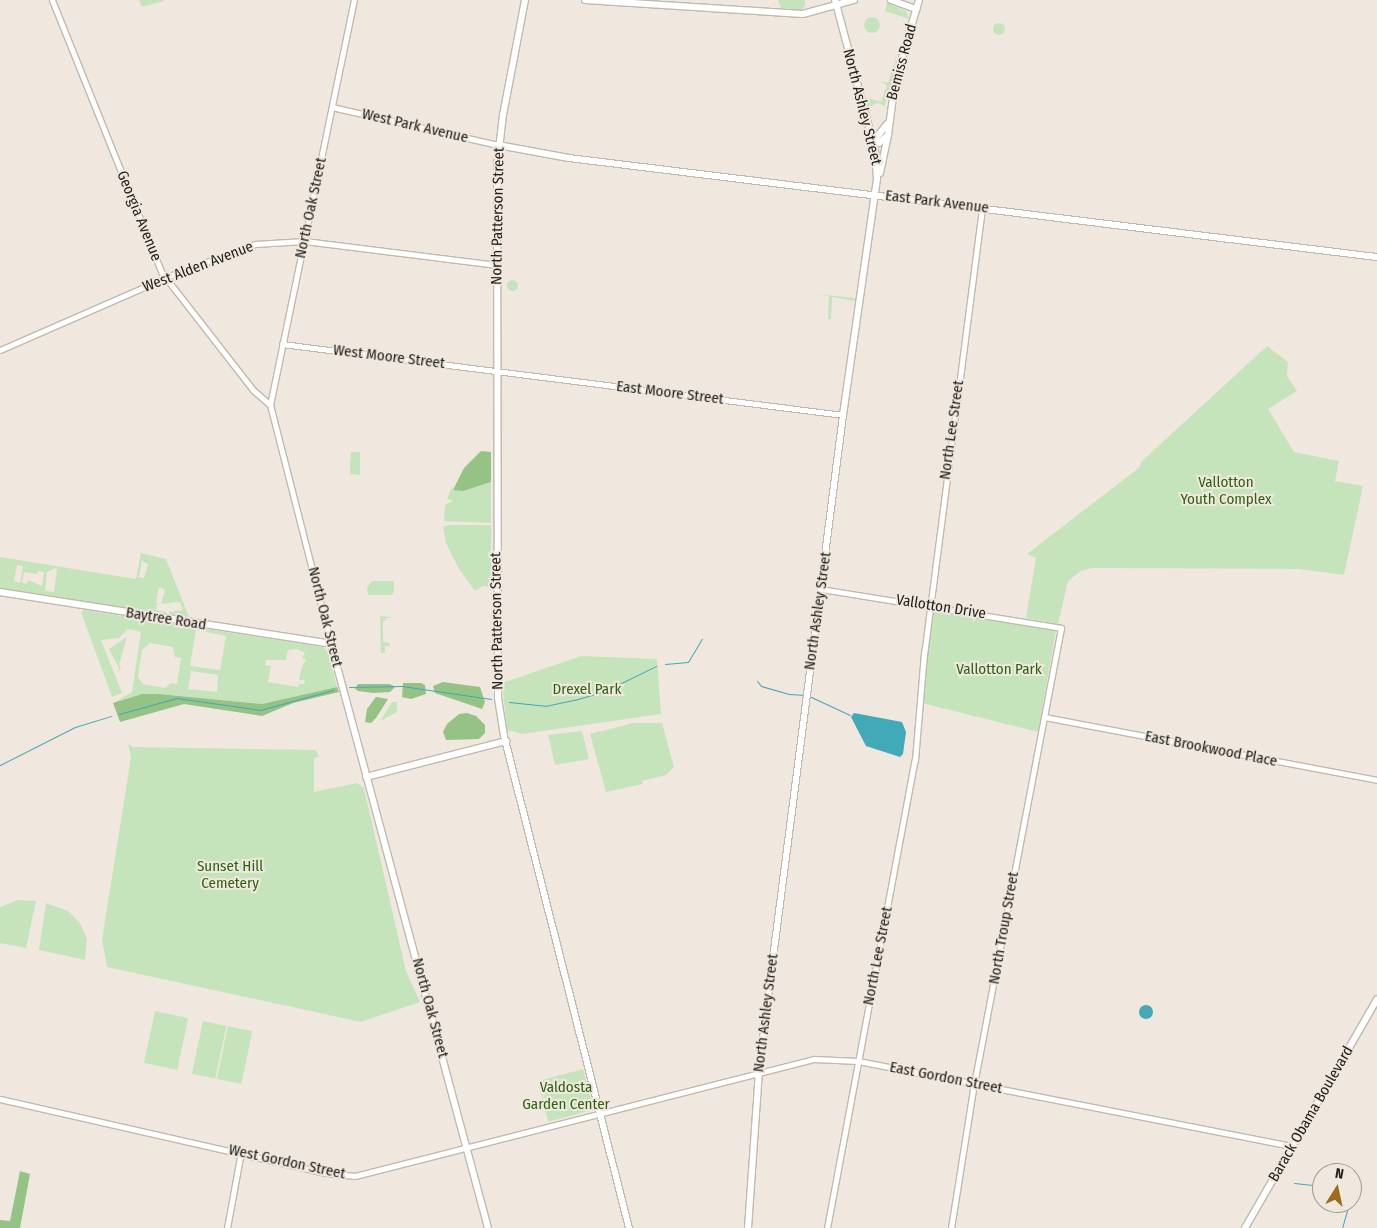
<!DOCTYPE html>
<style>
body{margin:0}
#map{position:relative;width:1377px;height:1228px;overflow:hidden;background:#f0e8de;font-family:"Fira Sans Condensed",sans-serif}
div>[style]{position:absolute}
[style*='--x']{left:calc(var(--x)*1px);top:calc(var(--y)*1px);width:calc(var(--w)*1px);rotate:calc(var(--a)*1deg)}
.green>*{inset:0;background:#c6e4bc;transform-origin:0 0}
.round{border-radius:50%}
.forest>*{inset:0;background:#95c285}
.water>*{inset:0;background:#41a9b7}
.stream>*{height:1px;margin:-0.5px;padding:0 0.5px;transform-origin:0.5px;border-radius:0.5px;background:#41a9b7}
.roads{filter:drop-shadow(1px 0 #c0b9af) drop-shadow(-1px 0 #c0b9af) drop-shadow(0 1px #c0b9af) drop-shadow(0 -1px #c0b9af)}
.minor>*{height:5px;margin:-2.5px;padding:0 2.5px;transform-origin:2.5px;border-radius:2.5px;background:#fff}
.major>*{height:6px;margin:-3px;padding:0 3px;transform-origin:3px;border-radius:3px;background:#fff}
span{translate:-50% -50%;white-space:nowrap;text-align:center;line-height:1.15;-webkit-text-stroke:4px #f0e8de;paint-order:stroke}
.street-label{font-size:15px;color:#22201c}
.park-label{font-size:15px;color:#2c6310}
.north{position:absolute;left:1312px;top:1163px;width:50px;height:50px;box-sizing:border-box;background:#f0e8de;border:1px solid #9e9890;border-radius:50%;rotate:10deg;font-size:14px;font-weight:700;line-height:20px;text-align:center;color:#22201c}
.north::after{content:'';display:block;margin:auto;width:18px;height:22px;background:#9c6b1e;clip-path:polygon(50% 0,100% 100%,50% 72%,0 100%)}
</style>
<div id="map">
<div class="green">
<div style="clip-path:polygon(139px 0,163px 0,164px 1px,142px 7px)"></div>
<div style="clip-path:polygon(778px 0,805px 0,805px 5px,802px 10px,781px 8px)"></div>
<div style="clip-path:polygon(887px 3px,906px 11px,909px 19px,885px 11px)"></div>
<div class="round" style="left:864px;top:17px;width:16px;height:16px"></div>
<div class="round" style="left:993px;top:23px;width:12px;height:12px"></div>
<div style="clip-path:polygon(898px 50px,885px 106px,877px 103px,868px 108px,865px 97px,881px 102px,887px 85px,880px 81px,888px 83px)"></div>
<div class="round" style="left:506.5px;top:279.5px;width:11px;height:11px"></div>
<div style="clip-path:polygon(817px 294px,854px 298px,855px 301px,832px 297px,831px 319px,828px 319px,829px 296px)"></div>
<div style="clip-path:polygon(1267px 346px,1288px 362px,1287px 376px,1297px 391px,1268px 409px,1294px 452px,1339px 461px,1335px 481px,1363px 486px,1344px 575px,1299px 569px,1093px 568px,1081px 571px,1068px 581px,1058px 624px,1026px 618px,1036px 558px,1027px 554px,1140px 467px,1141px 462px)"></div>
<div style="clip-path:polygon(351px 452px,360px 452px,360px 475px,350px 474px,350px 460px,353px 457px,350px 459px)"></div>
<div style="clip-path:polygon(491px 482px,491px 523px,444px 521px,445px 505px,453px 501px,447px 499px,452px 487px,453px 490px,466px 489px)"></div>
<div style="clip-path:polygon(449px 525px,491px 525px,491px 587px,483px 586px,475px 591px,459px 569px,446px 543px,443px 527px)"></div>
<div style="clip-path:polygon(evenodd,141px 553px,166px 559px,189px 617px,169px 615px,169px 612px,183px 610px,180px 602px,157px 604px,156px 610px,165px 612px,164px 614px,0 588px,0 557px,136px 579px,141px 553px,142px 561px,148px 564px,144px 578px,139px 577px,142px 561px,141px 553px,17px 565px,23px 566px,20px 583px,14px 581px,17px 565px,141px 553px,55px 568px,57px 569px,54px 592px,45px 591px,47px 572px,55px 568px,141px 553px,38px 571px,44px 572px,42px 586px,28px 580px,27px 584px,22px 583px,24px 572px,37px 574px,38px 571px,141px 553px,159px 587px,165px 590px,161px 604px,156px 603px,159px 587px)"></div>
<div style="clip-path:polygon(372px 581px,394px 581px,394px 592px,392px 595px,368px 595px,367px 588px)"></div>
<div style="clip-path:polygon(931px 609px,1056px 630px,1038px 732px,922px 703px)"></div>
<div style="clip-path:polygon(evenodd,84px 610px,323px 647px,328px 652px,337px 687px,262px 704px,159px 694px,142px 694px,113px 703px,132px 692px,141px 632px,128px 629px,119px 638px,101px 640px,122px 693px,112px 697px,81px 612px,84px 610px,196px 630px,226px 636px,220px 670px,190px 666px,196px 630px,84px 610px,150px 643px,173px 647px,175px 657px,181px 658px,177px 684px,171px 683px,165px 688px,143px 684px,138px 677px,142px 650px,150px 643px,84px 610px,297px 649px,305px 653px,302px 658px,306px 660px,302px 666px,299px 680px,305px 680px,304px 684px,299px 684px,298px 687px,268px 682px,271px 666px,265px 665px,266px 660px,286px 660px,288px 650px,297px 649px,84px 610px,191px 671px,218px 675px,217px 692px,188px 689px,191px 671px)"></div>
<div style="clip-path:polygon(380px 616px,396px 618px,387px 618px,383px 622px,383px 642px,390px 643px,390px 646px,385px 646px,385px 653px,381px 653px)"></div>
<div style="clip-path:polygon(127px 637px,119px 665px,121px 667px,117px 674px,119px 668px,109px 649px)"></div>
<div style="clip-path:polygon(581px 656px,657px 659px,661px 714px,522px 734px,507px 730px,502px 683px)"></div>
<div style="clip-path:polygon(392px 702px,397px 702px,397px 712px,380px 721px)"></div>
<div style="clip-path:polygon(634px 723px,662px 723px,674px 767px,666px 775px,642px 781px,643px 784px,606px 792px,590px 734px)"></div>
<div style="clip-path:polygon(582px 731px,589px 759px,555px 765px,548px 735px)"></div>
<div style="clip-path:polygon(128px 744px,133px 747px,316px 750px,319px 757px,314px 758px,314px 792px,357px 783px,364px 788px,406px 971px,420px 1002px,361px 1022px,107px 967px,102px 940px,131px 757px)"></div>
<div style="clip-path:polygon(18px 900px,36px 901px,26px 948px,0 943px,0 907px)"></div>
<div style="clip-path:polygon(46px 903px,68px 911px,80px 923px,87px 939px,85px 960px,39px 950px)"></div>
<div style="left:155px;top:1011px;width:34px;height:53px;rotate:12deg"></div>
<div style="left:203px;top:1021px;width:24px;height:54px;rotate:12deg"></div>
<div style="left:228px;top:1026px;width:25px;height:54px;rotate:12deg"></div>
<div style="left:583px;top:1069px;width:42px;height:47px;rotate:75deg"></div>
</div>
<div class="forest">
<div style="clip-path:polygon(481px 451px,491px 452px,491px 482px,463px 491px,453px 490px,464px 468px)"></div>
<div style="clip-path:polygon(443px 682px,480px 687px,485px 702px,482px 709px,435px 693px,433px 686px)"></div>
<div style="clip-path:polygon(403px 683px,421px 683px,425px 685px,426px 694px,411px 699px,402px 697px)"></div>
<div style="clip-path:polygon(358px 684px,390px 684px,395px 687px,390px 692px,373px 693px,358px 691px,355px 689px)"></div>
<div style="clip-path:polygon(337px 687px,339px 692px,293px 703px,262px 716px,184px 704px,120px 722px,113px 703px,142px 694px,159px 694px,262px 704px)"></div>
<div style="clip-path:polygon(376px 697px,388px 699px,376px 718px,371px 723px,365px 722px,367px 709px)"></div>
<div style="clip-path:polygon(467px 713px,476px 716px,485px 725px,485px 733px,479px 739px,446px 740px,443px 732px,447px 724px,459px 714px)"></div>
<div style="clip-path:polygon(20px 1171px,30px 1174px,20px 1228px,0 1228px,0 1220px,10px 1221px)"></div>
</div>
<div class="water">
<div style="clip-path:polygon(854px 713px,902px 722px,906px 732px,903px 754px,900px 757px,866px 746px,851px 717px)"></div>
<div class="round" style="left:1139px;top:1005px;width:14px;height:14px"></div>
</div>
<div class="stream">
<div style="--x:665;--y:664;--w:23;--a:-5"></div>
<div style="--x:688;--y:662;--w:27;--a:-59"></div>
<div style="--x:757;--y:681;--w:6;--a:51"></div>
<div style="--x:761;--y:686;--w:29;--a:16"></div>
<div style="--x:789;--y:694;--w:16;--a:4"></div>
<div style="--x:349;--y:687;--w:53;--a:-1.1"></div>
<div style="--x:402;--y:686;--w:90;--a:8.3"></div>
<div style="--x:809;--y:696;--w:45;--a:24.9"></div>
<div style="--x:509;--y:702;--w:36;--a:6"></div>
<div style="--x:545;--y:706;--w:30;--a:-12"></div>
<div style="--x:574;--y:700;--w:32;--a:-16"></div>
<div style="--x:605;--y:691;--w:57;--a:-26.1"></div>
<div style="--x:119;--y:714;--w:60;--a:-15.4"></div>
<div style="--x:177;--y:698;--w:84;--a:8.2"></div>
<div style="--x:260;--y:710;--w:76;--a:-15.3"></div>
<div style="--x:0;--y:765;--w:84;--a:-26.9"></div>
<div style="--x:75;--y:727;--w:38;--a:-17"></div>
<div style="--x:1294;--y:1183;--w:28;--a:6"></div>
<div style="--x:1352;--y:1190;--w:3;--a:90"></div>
<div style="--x:1342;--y:1228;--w:26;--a:-74"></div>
</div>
<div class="roads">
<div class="minor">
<div style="--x:52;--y:0;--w:294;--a:68.1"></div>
<div style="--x:162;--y:273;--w:148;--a:52.1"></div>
<div style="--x:253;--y:390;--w:23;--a:41"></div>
<div style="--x:332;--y:107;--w:170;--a:12.9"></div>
<div style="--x:282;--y:344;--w:565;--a:7.21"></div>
<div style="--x:0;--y:350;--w:188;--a:-23.6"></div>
<div style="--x:172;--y:275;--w:89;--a:-20.5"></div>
<div style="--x:255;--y:244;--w:50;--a:-3.4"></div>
<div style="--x:305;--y:241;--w:193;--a:7.1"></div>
<div style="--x:821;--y:589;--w:243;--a:9.2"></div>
<div style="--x:1061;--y:628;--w:463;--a:100.8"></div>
<div style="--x:974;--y:1083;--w:147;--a:99"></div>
<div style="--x:331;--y:644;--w:247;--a:-104.3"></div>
<div style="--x:270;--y:405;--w:414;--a:-78.3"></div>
<div style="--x:924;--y:655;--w:452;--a:-82.6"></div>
<div style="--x:1044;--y:717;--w:339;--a:10.7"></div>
<div style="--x:0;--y:1099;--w:334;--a:12.8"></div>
<div style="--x:326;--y:1173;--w:29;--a:6"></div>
<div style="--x:355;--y:1176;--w:474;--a:-14.3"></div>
<div style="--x:814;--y:1059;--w:44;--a:2.6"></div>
<div style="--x:858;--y:1061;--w:443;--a:11.1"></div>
<div style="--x:227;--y:1228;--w:77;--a:-79.6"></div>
<div style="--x:827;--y:1228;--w:476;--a:-79.4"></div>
<div style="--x:915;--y:760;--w:108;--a:-85.2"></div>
</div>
<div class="major">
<div style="--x:525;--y:0;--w:117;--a:100.8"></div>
<div style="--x:503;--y:115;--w:51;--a:96.7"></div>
<div style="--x:497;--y:166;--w:532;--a:89.89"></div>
<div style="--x:498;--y:698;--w:38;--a:81"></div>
<div style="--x:504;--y:736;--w:508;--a:75.74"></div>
<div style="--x:585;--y:0;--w:218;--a:3.7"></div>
<div style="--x:803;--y:14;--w:53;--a:-15.4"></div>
<div style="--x:891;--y:0;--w:27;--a:20"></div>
<div style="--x:873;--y:142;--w:6;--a:9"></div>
<div style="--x:879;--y:143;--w:12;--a:-42"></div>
<div style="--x:888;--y:135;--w:53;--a:-82.5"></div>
<div style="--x:895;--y:82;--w:85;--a:-73.7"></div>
<div style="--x:873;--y:142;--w:23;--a:-52"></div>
<div style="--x:498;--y:145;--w:72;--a:10.4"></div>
<div style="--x:569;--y:158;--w:814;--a:6.99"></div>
<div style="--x:880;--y:173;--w:38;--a:-78"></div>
<div style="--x:0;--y:592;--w:335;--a:8.9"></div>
<div style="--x:331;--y:644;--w:605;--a:74.95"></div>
<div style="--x:366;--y:777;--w:145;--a:-14.4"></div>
<div style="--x:748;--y:1228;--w:156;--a:-86"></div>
<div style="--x:759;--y:1072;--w:84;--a:-83.1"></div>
<div style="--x:769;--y:989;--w:579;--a:-82.65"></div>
<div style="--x:843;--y:415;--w:238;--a:-81.8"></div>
<div style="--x:877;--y:179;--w:29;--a:-94"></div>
<div style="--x:875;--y:150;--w:155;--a:-104.9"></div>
<div style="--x:1245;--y:1228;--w:264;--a:-60"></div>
</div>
</div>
<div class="street-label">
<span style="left:902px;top:62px;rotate:-75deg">Bemiss Road</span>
<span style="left:862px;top:107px;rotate:76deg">North Ashley Street</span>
<span style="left:415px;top:126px;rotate:13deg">West Park Avenue</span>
<span style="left:937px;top:202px;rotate:7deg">East Park Avenue</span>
<span style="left:311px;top:208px;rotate:-78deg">North Oak Street</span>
<span style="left:139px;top:216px;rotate:68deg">Georgia Avenue</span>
<span style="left:498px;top:216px;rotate:-89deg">North Patterson Street</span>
<span style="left:198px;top:267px;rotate:-21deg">West Alden Avenue</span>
<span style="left:389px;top:357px;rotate:7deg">West Moore Street</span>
<span style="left:670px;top:393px;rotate:7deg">East Moore Street</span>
<span style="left:952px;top:430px;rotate:-82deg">North Lee Street</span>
<span style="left:941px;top:607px;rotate:9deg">Vallotton Drive</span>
<span style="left:818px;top:611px;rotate:-82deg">North Ashley Street</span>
<span style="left:325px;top:617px;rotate:76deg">North Oak Street</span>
<span style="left:166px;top:619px;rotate:9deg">Baytree Road</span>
<span style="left:497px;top:621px;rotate:-91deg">North Patterson Street</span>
<span style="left:1211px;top:749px;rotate:11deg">East Brookwood Place</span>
<span style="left:1004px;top:928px;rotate:-80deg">North Troup Street</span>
<span style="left:878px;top:956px;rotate:-79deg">North Lee Street</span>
<span style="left:430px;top:1008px;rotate:75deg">North Oak Street</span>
<span style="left:766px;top:1013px;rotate:-83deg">North Ashley Street</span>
<span style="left:946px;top:1078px;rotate:11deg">East Gordon Street</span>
<span style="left:1311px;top:1114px;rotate:-60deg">Barack Obama Boulevard</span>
<span style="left:287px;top:1162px;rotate:12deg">West Gordon Street</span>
</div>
<div class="park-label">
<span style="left:1226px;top:491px">Vallotton<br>Youth Complex</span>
<span style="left:999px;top:670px">Vallotton Park</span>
<span style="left:587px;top:690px">Drexel Park</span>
<span style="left:230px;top:875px">Sunset Hill<br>Cemetery</span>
<span style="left:566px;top:1096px">Valdosta<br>Garden Center</span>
</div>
<div class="north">N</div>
</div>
